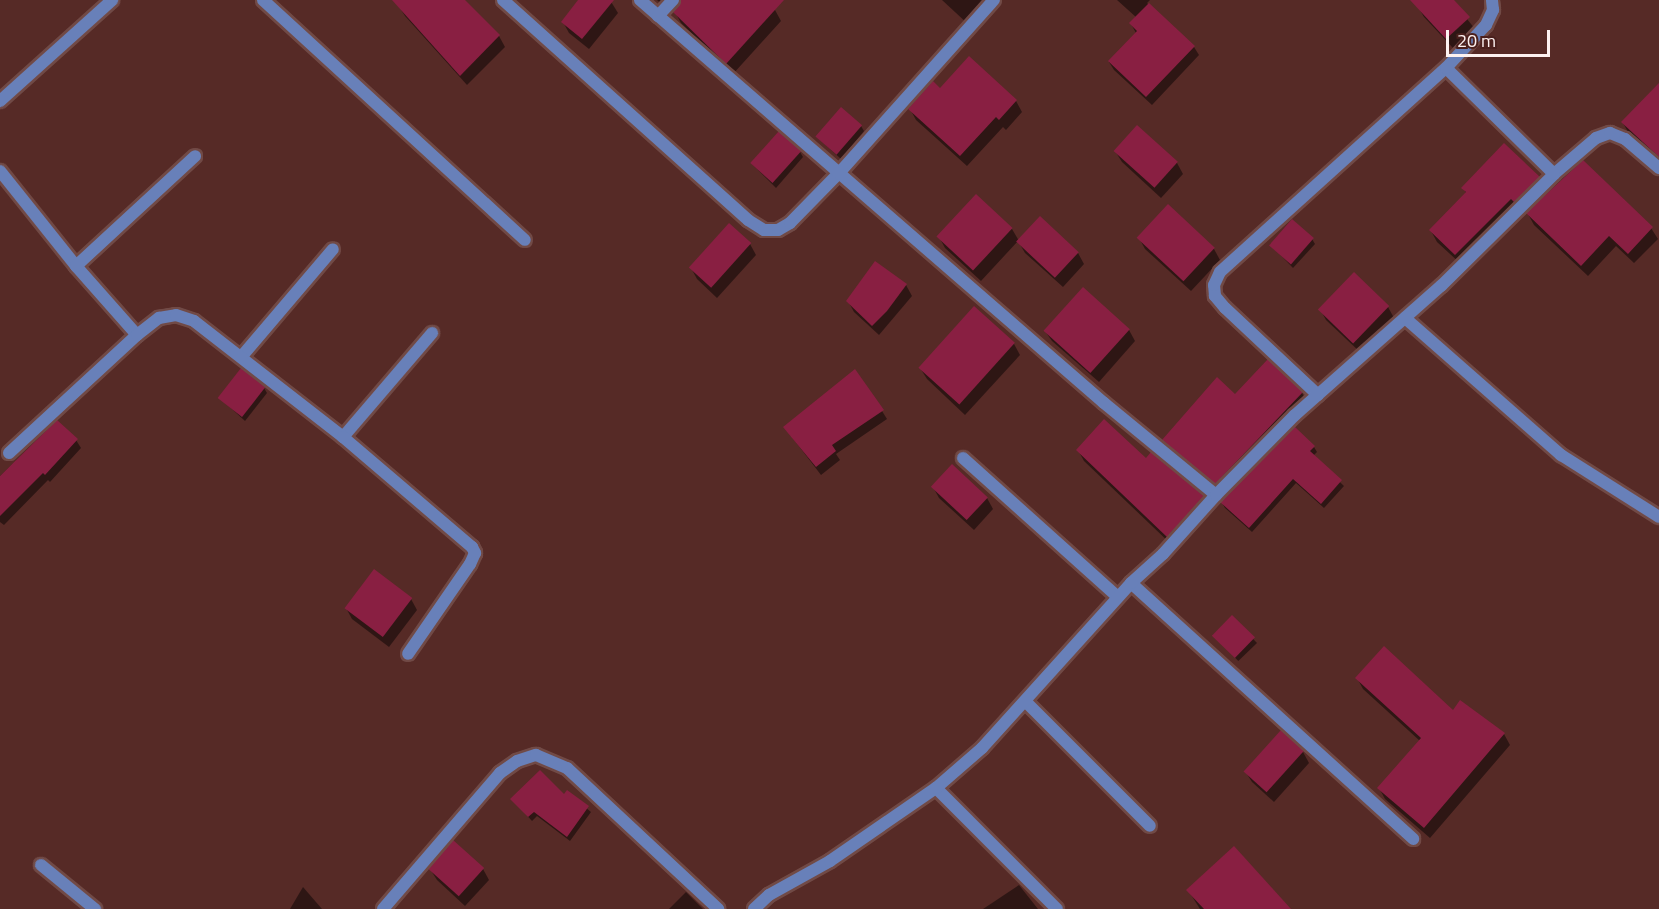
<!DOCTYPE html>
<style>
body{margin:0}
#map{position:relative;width:1659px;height:909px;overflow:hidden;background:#562a26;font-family:"Titillium Web",sans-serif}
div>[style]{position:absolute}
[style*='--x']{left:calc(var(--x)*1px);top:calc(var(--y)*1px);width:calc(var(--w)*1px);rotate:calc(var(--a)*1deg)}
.shadow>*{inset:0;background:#0007;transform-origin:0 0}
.building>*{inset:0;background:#891f42;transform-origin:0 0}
.roads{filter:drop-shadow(2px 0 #714a46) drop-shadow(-2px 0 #714a46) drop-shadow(0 2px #714a46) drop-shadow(0 -2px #714a46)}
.minor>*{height:12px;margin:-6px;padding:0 6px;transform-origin:6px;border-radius:6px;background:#6880b9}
span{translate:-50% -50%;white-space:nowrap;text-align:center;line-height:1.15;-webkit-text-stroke:4.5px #4b201d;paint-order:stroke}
.scale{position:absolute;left:1446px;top:30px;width:104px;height:27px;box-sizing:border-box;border:3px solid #fdf1f0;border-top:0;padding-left:8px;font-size:18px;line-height:21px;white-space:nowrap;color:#fdf1f0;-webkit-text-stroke:4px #4b201d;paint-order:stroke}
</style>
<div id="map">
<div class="shadow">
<div style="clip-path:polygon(404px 0,463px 0,499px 36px,505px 47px,467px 85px,405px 16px,398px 5px)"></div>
<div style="clip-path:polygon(580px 0,610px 0,618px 13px,589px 49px,569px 33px,563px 22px)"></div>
<div style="clip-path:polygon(657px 0,764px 0,775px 10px,781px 21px,733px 74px,681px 23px,675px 12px,682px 4px,677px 3px,668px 10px)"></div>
<div style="clip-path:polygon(942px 0,992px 0,969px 25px)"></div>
<div style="clip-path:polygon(1117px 0,1150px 0,1147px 3px,1194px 47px,1199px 55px,1152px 105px,1114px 70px,1109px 62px,1136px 33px,1131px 24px,1137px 18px)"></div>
<div style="clip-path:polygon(1425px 0,1452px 0,1475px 29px,1453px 48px,1424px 17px,1418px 7px)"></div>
<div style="clip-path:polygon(969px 58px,1016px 101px,1022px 112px,1006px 130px,1003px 127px,967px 166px,916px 120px,910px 109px,940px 90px)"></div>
<div style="clip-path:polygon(1659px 85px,1659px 164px,1632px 139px,1623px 123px)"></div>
<div style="clip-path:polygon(861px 126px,864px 131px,841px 159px,818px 138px)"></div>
<div style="clip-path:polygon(1115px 151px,1177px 163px,1183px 174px,1161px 198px,1122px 162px)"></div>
<div style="clip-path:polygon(800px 152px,803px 157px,776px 188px,752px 164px)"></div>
<div style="clip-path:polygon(1538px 178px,1545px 188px,1462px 265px,1437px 242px,1431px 231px,1466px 193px,1463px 188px)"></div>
<div style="clip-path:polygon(1168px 206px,1214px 249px,1220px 260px,1191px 291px,1145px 249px,1139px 238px)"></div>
<div style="clip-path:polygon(1528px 214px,1651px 228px,1658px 239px,1634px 263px,1616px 246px,1588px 276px,1534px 225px)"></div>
<div style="clip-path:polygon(1012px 229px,1019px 241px,1078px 253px,1084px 264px,1063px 287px,1025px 253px,1018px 241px,981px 281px,945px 248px,939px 237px)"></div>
<div style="clip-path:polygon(1312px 239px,1315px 244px,1293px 268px,1270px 244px)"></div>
<div style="clip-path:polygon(750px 244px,756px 255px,717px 298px,697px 279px,691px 268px)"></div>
<div style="clip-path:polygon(906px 285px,912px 296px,879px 335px,854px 312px,848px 301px)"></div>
<div style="clip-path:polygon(1083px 289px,1129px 330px,1135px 341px,1099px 382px,1052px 341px,1045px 331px)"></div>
<div style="clip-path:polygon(1388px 307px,1394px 318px,1361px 353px,1326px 320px,1320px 309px)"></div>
<div style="clip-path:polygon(1014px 344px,1020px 355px,965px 415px,927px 379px,920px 368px)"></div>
<div style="clip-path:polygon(264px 388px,267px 393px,245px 421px,220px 398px)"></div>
<div style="clip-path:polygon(1302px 393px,1308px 404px,1222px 494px,1170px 451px,1164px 440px,1236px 397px)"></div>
<div style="clip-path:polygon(882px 411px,887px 419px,836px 454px,840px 460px,821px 475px,785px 428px)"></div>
<div style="clip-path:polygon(57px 422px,76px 440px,81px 448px,50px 482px,48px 480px,4px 525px,0 522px,0 476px)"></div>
<div style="clip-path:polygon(1314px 447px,1317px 452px,1313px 456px,1344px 486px,1324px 508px,1296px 483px,1252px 532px,1225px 508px,1222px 503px)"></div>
<div style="clip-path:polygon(1078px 450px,1203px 497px,1209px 508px,1174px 547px,1084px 461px)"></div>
<div style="clip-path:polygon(952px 466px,987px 498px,993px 509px,974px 530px,939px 498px,933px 487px)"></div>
<div style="clip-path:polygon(411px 599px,417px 610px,389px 647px,352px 619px,346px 608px)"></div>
<div style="left:1232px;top:617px;width:36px;height:26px;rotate:46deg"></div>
<div style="clip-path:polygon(1357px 678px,1453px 712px,1504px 734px,1510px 745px,1430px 838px,1385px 799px,1379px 788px,1420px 741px,1363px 689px)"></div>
<div style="clip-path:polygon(1303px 752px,1309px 763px,1274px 802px,1252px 782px,1245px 771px)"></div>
<div style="clip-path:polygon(567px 792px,591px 812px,570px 841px,537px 816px,532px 821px,512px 799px,564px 796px)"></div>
<div style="clip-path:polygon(454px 842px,483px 869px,489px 880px,465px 906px,437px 880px,430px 869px)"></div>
<div style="clip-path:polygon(1019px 885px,1038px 909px,983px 909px)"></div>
<div style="clip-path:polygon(303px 887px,322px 909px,290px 909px)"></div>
<div style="clip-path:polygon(1188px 890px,1289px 909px,1200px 909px)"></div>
<div style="clip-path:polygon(686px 892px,703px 909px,669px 909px)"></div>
</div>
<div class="building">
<div style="clip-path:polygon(392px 0,465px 0,500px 35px,460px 76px)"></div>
<div style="clip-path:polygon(578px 0,614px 0,582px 39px,561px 22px)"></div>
<div style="clip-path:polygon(681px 0,784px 0,726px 64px,673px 12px)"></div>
<div style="clip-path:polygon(1410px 0,1454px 0,1470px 17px,1446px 39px)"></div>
<div style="clip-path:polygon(1149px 3px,1195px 46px,1146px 97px,1108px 61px,1137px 31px,1129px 23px)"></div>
<div style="clip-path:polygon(969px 56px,1017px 100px,999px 120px,996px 117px,960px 156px,908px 109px,933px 81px,940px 88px)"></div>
<div style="clip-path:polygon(1659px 83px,1659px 157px,1621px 122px)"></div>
<div style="left:841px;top:107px;width:28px;height:39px;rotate:41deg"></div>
<div style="left:1137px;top:125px;width:55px;height:35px;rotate:42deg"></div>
<div style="left:779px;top:131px;width:30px;height:43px;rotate:42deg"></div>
<div style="clip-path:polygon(1504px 143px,1540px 177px,1514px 202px,1511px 199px,1455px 255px,1429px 230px,1466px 192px,1461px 188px)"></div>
<div style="clip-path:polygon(1583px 160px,1653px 227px,1628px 254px,1609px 236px,1581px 266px,1526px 213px)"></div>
<div style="left:976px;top:194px;width:50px;height:58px;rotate:43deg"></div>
<div style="left:1168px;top:204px;width:64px;height:46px;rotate:43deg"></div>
<div style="left:1040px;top:216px;width:53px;height:35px;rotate:43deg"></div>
<div style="left:1292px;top:219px;width:29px;height:35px;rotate:41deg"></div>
<div style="left:729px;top:223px;width:30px;height:60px;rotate:42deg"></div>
<div style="clip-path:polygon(875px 261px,907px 284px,887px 311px,872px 326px,846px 301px)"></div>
<div style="left:1354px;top:272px;width:49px;height:52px;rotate:44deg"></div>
<div style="left:1083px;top:287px;width:63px;height:59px;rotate:42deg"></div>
<div style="left:974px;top:306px;width:55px;height:83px;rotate:42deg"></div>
<div style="clip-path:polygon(1268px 359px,1303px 392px,1215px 484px,1162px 440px,1217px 377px,1235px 394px)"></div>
<div style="left:241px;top:368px;width:31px;height:38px;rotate:38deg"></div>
<div style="clip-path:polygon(855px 369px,884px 410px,832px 445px,836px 451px,816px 467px,783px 427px)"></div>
<div style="clip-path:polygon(1104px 419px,1146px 458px,1151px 452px,1204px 496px,1167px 537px,1076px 450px)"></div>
<div style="clip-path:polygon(57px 420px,78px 439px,45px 475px,43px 473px,0 516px,0 476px)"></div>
<div style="clip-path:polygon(1295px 427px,1315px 446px,1310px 451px,1342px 480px,1321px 504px,1293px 479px,1249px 528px,1220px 502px)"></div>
<div style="left:952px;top:464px;width:49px;height:31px;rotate:43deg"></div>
<div style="left:374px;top:569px;width:48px;height:49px;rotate:37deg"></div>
<div style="left:1232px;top:615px;width:32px;height:29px;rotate:44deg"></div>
<div style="clip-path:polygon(1384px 646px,1453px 710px,1460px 700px,1505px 733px,1424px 828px,1377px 788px,1421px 738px,1355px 678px)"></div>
<div style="left:1281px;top:730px;width:31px;height:56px;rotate:42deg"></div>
<div style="clip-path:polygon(540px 770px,564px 794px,567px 790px,589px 806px,567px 837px,534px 812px,528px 817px,510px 799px)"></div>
<div style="left:453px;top:840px;width:42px;height:38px;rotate:42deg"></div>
<div style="clip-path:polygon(1234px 846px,1291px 909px,1204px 909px,1186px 890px)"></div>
</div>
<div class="roads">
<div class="minor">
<div style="--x:263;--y:0;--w:355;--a:42.5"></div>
<div style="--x:503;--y:0;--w:329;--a:41.9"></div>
<div style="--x:748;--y:220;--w:19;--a:32"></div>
<div style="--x:764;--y:230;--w:14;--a:0"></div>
<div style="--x:778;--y:230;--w:14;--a:-30"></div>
<div style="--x:790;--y:223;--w:71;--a:-45.6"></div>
<div style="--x:840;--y:172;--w:231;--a:-48.2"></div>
<div style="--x:640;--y:0;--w:615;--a:40.98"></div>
<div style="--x:1104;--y:403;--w:145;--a:39.4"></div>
<div style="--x:658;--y:16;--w:22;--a:-47"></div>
<div style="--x:0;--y:101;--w:151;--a:-42"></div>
<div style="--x:0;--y:171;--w:122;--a:51.3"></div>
<div style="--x:76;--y:266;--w:92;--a:48.5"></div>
<div style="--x:1554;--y:174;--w:55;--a:-40.6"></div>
<div style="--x:1596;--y:138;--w:15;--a:-20"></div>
<div style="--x:1610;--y:133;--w:16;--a:22"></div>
<div style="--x:1625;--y:139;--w:45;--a:40.5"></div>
<div style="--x:76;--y:266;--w:162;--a:-42.7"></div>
<div style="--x:1405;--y:318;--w:208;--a:41.3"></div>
<div style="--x:1561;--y:455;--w:116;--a:32.3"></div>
<div style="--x:242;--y:356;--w:140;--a:-49.6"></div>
<div style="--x:1318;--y:395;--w:127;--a:-136.9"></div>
<div style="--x:1225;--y:308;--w:16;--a:-130"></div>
<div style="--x:1215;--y:296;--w:11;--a:-95"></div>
<div style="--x:1214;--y:285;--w:14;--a:-65"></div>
<div style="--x:1220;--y:272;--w:304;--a:-42.1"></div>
<div style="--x:343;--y:437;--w:137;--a:-49.4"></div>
<div style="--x:9;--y:453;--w:174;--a:-42.7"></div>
<div style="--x:137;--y:335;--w:28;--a:-38"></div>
<div style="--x:159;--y:318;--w:17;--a:-10"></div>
<div style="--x:176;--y:315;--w:19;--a:18"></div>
<div style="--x:194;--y:321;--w:189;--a:37.9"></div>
<div style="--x:343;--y:437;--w:170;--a:40.5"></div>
<div style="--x:472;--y:547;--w:7;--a:63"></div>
<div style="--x:475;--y:553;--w:12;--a:114"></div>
<div style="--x:470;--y:564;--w:109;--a:124.6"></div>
<div style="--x:963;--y:458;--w:208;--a:41.9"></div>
<div style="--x:1131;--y:583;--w:381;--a:42.2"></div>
<div style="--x:1026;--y:702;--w:175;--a:45"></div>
<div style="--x:936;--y:788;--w:171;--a:45"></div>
<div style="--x:41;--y:865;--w:70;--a:39.2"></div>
<div style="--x:383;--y:909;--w:179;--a:-49.3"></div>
<div style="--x:500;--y:773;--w:21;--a:-35"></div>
<div style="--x:517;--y:761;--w:20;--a:-18"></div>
<div style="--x:536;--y:755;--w:34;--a:23"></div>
<div style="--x:567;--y:768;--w:207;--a:43"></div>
<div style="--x:754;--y:909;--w:21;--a:-43"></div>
<div style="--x:769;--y:895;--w:70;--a:-29.1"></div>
<div style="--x:830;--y:861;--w:129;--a:-34.6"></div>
<div style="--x:936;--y:788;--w:61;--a:-41"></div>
<div style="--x:982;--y:748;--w:222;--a:-47.9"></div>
<div style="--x:1131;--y:583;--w:43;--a:-42.2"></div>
<div style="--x:1163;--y:554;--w:79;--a:-48.1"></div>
<div style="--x:1216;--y:495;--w:112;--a:-45.4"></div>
<div style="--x:1295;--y:415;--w:195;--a:-41.5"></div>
<div style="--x:1441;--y:286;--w:159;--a:-44.7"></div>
<div style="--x:1554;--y:174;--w:151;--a:-135.5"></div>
<div style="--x:1446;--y:68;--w:59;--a:-47.1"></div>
<div style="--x:1486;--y:25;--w:17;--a:-65"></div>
<div style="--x:1493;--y:10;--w:10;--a:-96"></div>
</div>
</div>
<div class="scale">20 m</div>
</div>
